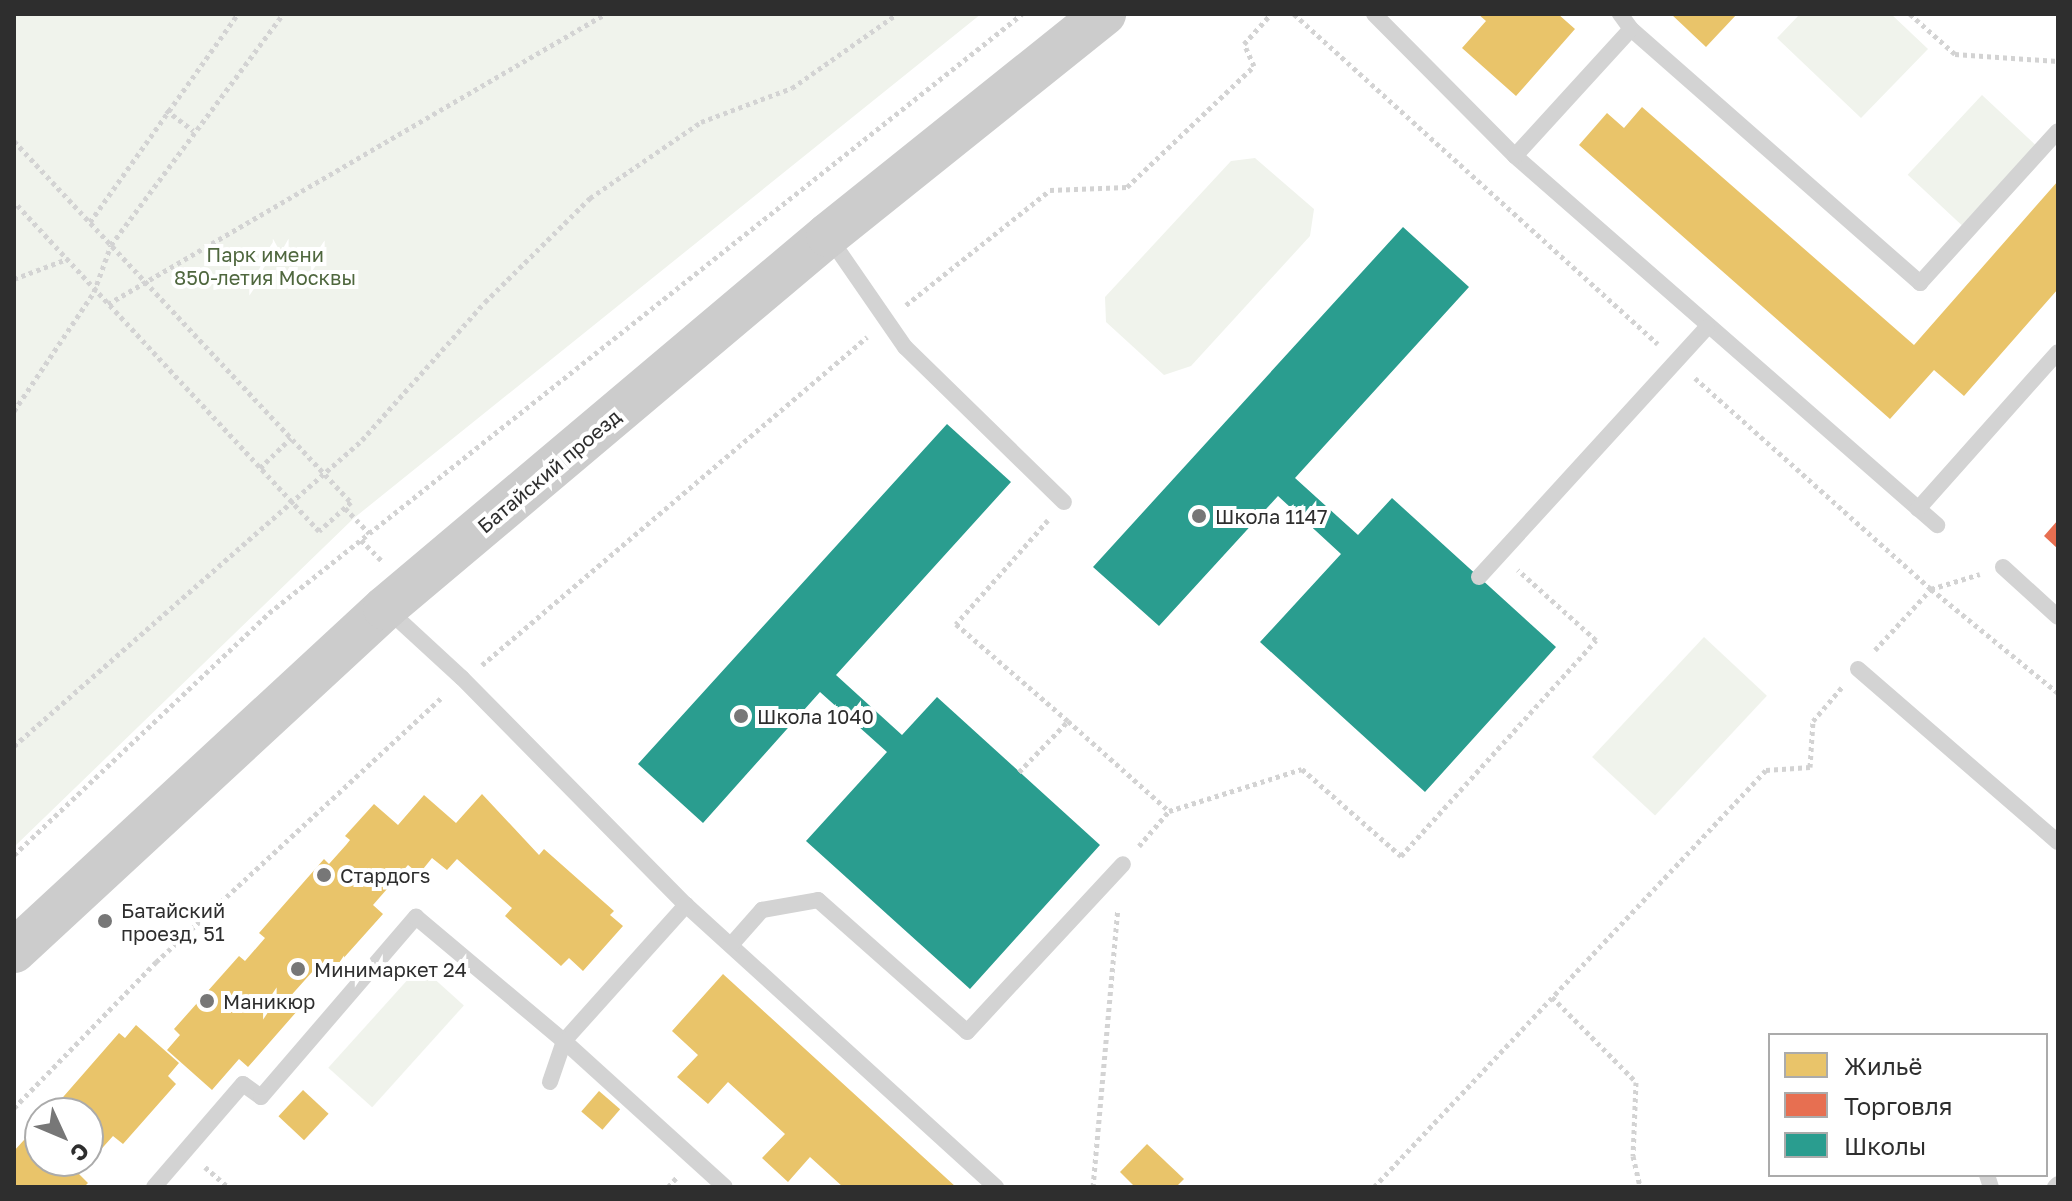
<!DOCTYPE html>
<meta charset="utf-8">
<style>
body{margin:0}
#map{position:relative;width:2072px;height:1201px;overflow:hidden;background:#fff;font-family:"Golos Text",sans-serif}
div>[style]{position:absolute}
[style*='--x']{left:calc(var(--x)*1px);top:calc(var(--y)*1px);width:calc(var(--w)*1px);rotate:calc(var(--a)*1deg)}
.green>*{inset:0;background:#f0f3ec;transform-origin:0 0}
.homes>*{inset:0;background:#e9c46a;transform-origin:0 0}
.shops>*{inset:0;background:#e76f51}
.schools>*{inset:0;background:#2a9d8f}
.path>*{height:5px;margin-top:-2.5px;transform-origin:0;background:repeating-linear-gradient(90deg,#d3d3d3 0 4px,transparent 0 8px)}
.service>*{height:16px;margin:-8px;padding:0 8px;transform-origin:8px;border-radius:8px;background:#d3d3d3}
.secondary>*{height:44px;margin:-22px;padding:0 22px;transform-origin:22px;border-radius:22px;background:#ccc}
.dots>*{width:22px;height:22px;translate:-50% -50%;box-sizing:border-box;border:4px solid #fff;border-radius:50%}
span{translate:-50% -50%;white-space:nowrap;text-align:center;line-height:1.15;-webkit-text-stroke:8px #fff;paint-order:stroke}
.park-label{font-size:20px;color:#4f673e}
.street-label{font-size:20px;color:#2e2e2e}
.poi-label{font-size:20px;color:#2e2e2e}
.left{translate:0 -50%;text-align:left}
.frame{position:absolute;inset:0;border:16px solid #2e2e2e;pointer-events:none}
.legend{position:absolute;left:1768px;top:1033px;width:280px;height:144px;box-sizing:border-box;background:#fff;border:2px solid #ababab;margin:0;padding:10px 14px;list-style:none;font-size:24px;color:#2e2e2e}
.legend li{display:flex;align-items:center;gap:16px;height:40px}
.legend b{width:40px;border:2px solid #ababab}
.north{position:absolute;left:24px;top:1097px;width:80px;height:80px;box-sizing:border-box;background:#fff;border:2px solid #ababab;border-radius:50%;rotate:134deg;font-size:22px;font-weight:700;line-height:32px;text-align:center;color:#2e2e2e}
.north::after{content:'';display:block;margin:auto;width:28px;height:36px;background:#777;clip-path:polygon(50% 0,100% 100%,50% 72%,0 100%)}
</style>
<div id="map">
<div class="green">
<div style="clip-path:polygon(14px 14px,981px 14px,354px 518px,14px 847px)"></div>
<div style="clip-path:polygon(1800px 14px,1891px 14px,1928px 49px,1861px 118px,1777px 38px)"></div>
<div style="left:1982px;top:95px;width:74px;height:109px;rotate:43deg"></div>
<div style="clip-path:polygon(1255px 158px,1314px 209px,1310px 236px,1191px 366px,1164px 375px,1106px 322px,1105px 297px,1231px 161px)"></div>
<div style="left:1704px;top:637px;width:86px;height:164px;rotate:43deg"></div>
<div style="left:420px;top:966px;width:59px;height:137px;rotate:42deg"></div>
</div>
<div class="homes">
<div style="clip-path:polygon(1478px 14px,1558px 14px,1575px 29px,1516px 96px,1462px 48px,1486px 21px)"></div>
<div style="clip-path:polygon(1671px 14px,1737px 14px,1706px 47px)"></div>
<div style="clip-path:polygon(1642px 107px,1914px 345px,2058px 181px,2058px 289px,1964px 396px,1934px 370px,1890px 419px,1579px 145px,1607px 113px,1624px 128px)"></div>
<div style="clip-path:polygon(482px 794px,539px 855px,544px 849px,614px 911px,610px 915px,623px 926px,583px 971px,569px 958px,561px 966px,505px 916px,512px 908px,457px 859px,447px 870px,432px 858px,419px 874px,408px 865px,373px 905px,383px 914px,332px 971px,321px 962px,287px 1000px,298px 1010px,248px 1067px,239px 1059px,212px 1090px,167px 1050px,180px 1035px,174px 1029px,239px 956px,245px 961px,265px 938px,259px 933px,324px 859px,329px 864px,346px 845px,350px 840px,345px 836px,374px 804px,398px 825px,424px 795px,456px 823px)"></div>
<div style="clip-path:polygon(723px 974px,956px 1187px,843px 1187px,810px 1157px,788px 1182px,762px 1158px,785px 1134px,728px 1082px,708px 1104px,677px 1077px,698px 1055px,672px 1031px)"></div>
<div style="clip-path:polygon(136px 1025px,179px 1063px,168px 1076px,176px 1084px,123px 1144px,113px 1136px,79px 1174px,88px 1183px,84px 1187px,14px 1187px,14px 1151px,34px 1129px,40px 1134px,40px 1161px,88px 1161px,88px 1113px,60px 1113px,64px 1109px,57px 1104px,119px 1033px,125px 1038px)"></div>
<div style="left:303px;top:1090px;width:35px;height:36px;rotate:43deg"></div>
<div style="left:599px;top:1091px;width:28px;height:27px;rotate:41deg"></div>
<div style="clip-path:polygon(1147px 1144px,1184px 1179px,1176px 1187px,1135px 1187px,1120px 1172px)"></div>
</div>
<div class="shops">
<div style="clip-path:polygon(2058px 520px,2058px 549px,2044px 536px)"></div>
</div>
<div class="schools">
<div style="clip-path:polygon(1403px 227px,1469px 287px,1295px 478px,1358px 535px,1392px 498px,1556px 647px,1425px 792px,1260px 642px,1341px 554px,1278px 496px,1159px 626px,1093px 567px)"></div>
<div style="clip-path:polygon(947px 424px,1011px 482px,836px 675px,902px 735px,937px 697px,1100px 845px,970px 989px,806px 841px,887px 752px,820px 692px,703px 823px,638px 764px)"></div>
</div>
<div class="path">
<div style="--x:1294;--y:14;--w:491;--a:42.2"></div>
<div style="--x:1910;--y:14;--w:60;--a:41.6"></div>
<div style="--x:1955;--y:54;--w:103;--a:3.9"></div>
<div style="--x:166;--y:110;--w:34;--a:37"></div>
<div style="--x:14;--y:141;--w:494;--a:47"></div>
<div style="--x:351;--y:502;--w:43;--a:137.8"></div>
<div style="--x:319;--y:531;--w:449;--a:-132.8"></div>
<div style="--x:90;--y:222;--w:255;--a:-54.6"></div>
<div style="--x:14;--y:279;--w:57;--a:-20.7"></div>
<div style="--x:108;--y:304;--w:575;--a:-30.26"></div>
<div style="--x:906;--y:305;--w:184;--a:-38.6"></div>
<div style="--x:1050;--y:190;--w:77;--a:-2.2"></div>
<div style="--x:1127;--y:187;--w:175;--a:-43.6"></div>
<div style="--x:1254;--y:66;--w:24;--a:-114"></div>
<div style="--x:1244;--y:44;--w:40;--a:-48"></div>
<div style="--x:1695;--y:378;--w:317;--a:41.8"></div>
<div style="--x:1931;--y:589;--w:164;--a:39.3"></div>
<div style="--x:14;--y:411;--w:143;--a:-56.1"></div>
<div style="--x:94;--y:292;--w:50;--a:-70.1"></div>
<div style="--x:111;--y:245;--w:288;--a:-53.3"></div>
<div style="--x:260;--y:468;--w:43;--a:-44.1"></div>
<div style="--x:345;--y:508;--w:35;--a:46"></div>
<div style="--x:1048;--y:520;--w:139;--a:131.5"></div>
<div style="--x:956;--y:624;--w:148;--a:40.9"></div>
<div style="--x:361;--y:540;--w:30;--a:45"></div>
<div style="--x:1875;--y:650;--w:83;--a:-47.4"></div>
<div style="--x:1931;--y:589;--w:51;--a:-17"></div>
<div style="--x:482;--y:665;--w:506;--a:-40.43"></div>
<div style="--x:14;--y:746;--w:463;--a:-41.3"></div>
<div style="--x:362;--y:440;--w:185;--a:-48.3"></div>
<div style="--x:485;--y:302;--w:148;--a:-44.7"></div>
<div style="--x:590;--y:198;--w:135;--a:-34.4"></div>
<div style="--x:701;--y:122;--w:97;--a:-20.5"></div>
<div style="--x:792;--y:88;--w:128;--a:-35.2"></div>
<div style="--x:1019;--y:772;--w:71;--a:-46.1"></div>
<div style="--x:1068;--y:721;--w:135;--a:41.7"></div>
<div style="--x:1139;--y:846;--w:46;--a:-49.4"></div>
<div style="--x:1169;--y:811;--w:139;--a:-17.5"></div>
<div style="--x:1302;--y:769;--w:132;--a:41.3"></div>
<div style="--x:1401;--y:856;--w:291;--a:-47.9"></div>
<div style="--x:1596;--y:640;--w:105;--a:-138.1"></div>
<div style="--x:14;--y:855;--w:352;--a:-43.5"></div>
<div style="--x:269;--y:613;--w:962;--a:-38.5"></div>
<div style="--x:1552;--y:997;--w:120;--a:45.3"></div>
<div style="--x:1636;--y:1082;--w:74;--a:92.3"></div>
<div style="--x:1633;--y:1156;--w:32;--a:77"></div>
<div style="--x:14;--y:1108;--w:204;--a:-45.8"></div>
<div style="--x:156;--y:962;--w:391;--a:-42.8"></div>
<div style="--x:205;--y:1167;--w:30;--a:41"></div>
<div style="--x:668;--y:1187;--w:15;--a:-48"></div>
<div style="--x:1093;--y:1187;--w:279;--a:-84.9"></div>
<div style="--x:1374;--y:1187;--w:572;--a:-46.77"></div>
<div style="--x:1766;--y:770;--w:44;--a:-3.9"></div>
<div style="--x:1810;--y:767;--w:46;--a:-86.3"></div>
<div style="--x:1813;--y:721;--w:45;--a:-49.5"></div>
</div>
<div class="service">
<div style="--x:1374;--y:14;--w:200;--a:45.2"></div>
<div style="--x:1515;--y:156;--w:561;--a:41.17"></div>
<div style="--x:1631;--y:29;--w:385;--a:41.3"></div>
<div style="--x:1920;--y:283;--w:205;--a:-47.8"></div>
<div style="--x:1515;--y:156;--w:172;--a:-47.6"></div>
<div style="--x:1631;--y:29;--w:19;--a:-126"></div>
<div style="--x:829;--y:237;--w:134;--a:55.4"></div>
<div style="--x:905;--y:347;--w:222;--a:44.3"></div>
<div style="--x:1918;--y:509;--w:210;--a:-48.3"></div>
<div style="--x:2003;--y:567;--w:74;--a:42.3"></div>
<div style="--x:1479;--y:577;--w:338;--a:-47.6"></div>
<div style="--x:387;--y:609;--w:102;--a:42.6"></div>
<div style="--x:462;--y:678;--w:319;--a:45.4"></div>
<div style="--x:686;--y:905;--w:419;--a:42.3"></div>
<div style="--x:1858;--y:669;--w:264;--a:40.9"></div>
<div style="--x:731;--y:945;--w:47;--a:-48.5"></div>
<div style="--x:762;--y:910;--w:57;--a:-10.1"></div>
<div style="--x:818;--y:900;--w:199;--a:41.5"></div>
<div style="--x:967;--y:1032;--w:229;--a:-47.1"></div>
<div style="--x:550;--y:1082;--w:43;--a:-71.1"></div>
<div style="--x:564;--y:1041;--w:183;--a:-48.1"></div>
<div style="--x:1987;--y:1175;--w:13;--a:72"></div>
<div style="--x:154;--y:1187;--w:136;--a:-49.2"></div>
<div style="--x:243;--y:1084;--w:22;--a:36"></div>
<div style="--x:261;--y:1097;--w:238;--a:-49.3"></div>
<div style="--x:416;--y:917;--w:193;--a:40"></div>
<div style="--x:564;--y:1041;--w:217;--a:42.2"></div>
<div style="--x:2055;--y:1187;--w:4;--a:-45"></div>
</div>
<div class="secondary">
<div style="--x:14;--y:951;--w:505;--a:-42.75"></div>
<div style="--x:385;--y:608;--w:579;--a:-40.1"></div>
<div style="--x:828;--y:235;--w:354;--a:-38.7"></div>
</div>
<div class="dots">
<div style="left:1199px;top:516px;background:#777"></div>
<div style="left:741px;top:716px;background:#777"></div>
<div style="left:324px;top:875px;background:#777"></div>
<div style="left:105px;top:921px;background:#777"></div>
<div style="left:298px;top:969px;background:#777"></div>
<div style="left:207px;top:1001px;background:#777"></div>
</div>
<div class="park-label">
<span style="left:265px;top:266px">Парк имени<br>850-летия Москвы</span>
</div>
<div class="street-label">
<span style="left:549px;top:471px;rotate:-40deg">Батайский проезд</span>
</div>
<div class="poi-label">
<span class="left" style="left:1215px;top:516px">Школа 1147</span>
<span class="left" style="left:757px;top:716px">Школа 1040</span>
<span class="left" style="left:340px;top:875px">Стардогs</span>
<span class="left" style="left:121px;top:922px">Батайский<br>проезд, 51</span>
<span class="left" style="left:314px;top:969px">Минимаркет 24</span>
<span class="left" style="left:223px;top:1001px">Маникюр</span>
</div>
<div class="frame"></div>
<ul class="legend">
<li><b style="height:22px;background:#e9c46a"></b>Жильё</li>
<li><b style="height:22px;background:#e76f51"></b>Торговля</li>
<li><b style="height:22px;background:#2a9d8f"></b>Школы</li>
</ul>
<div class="north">С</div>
</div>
